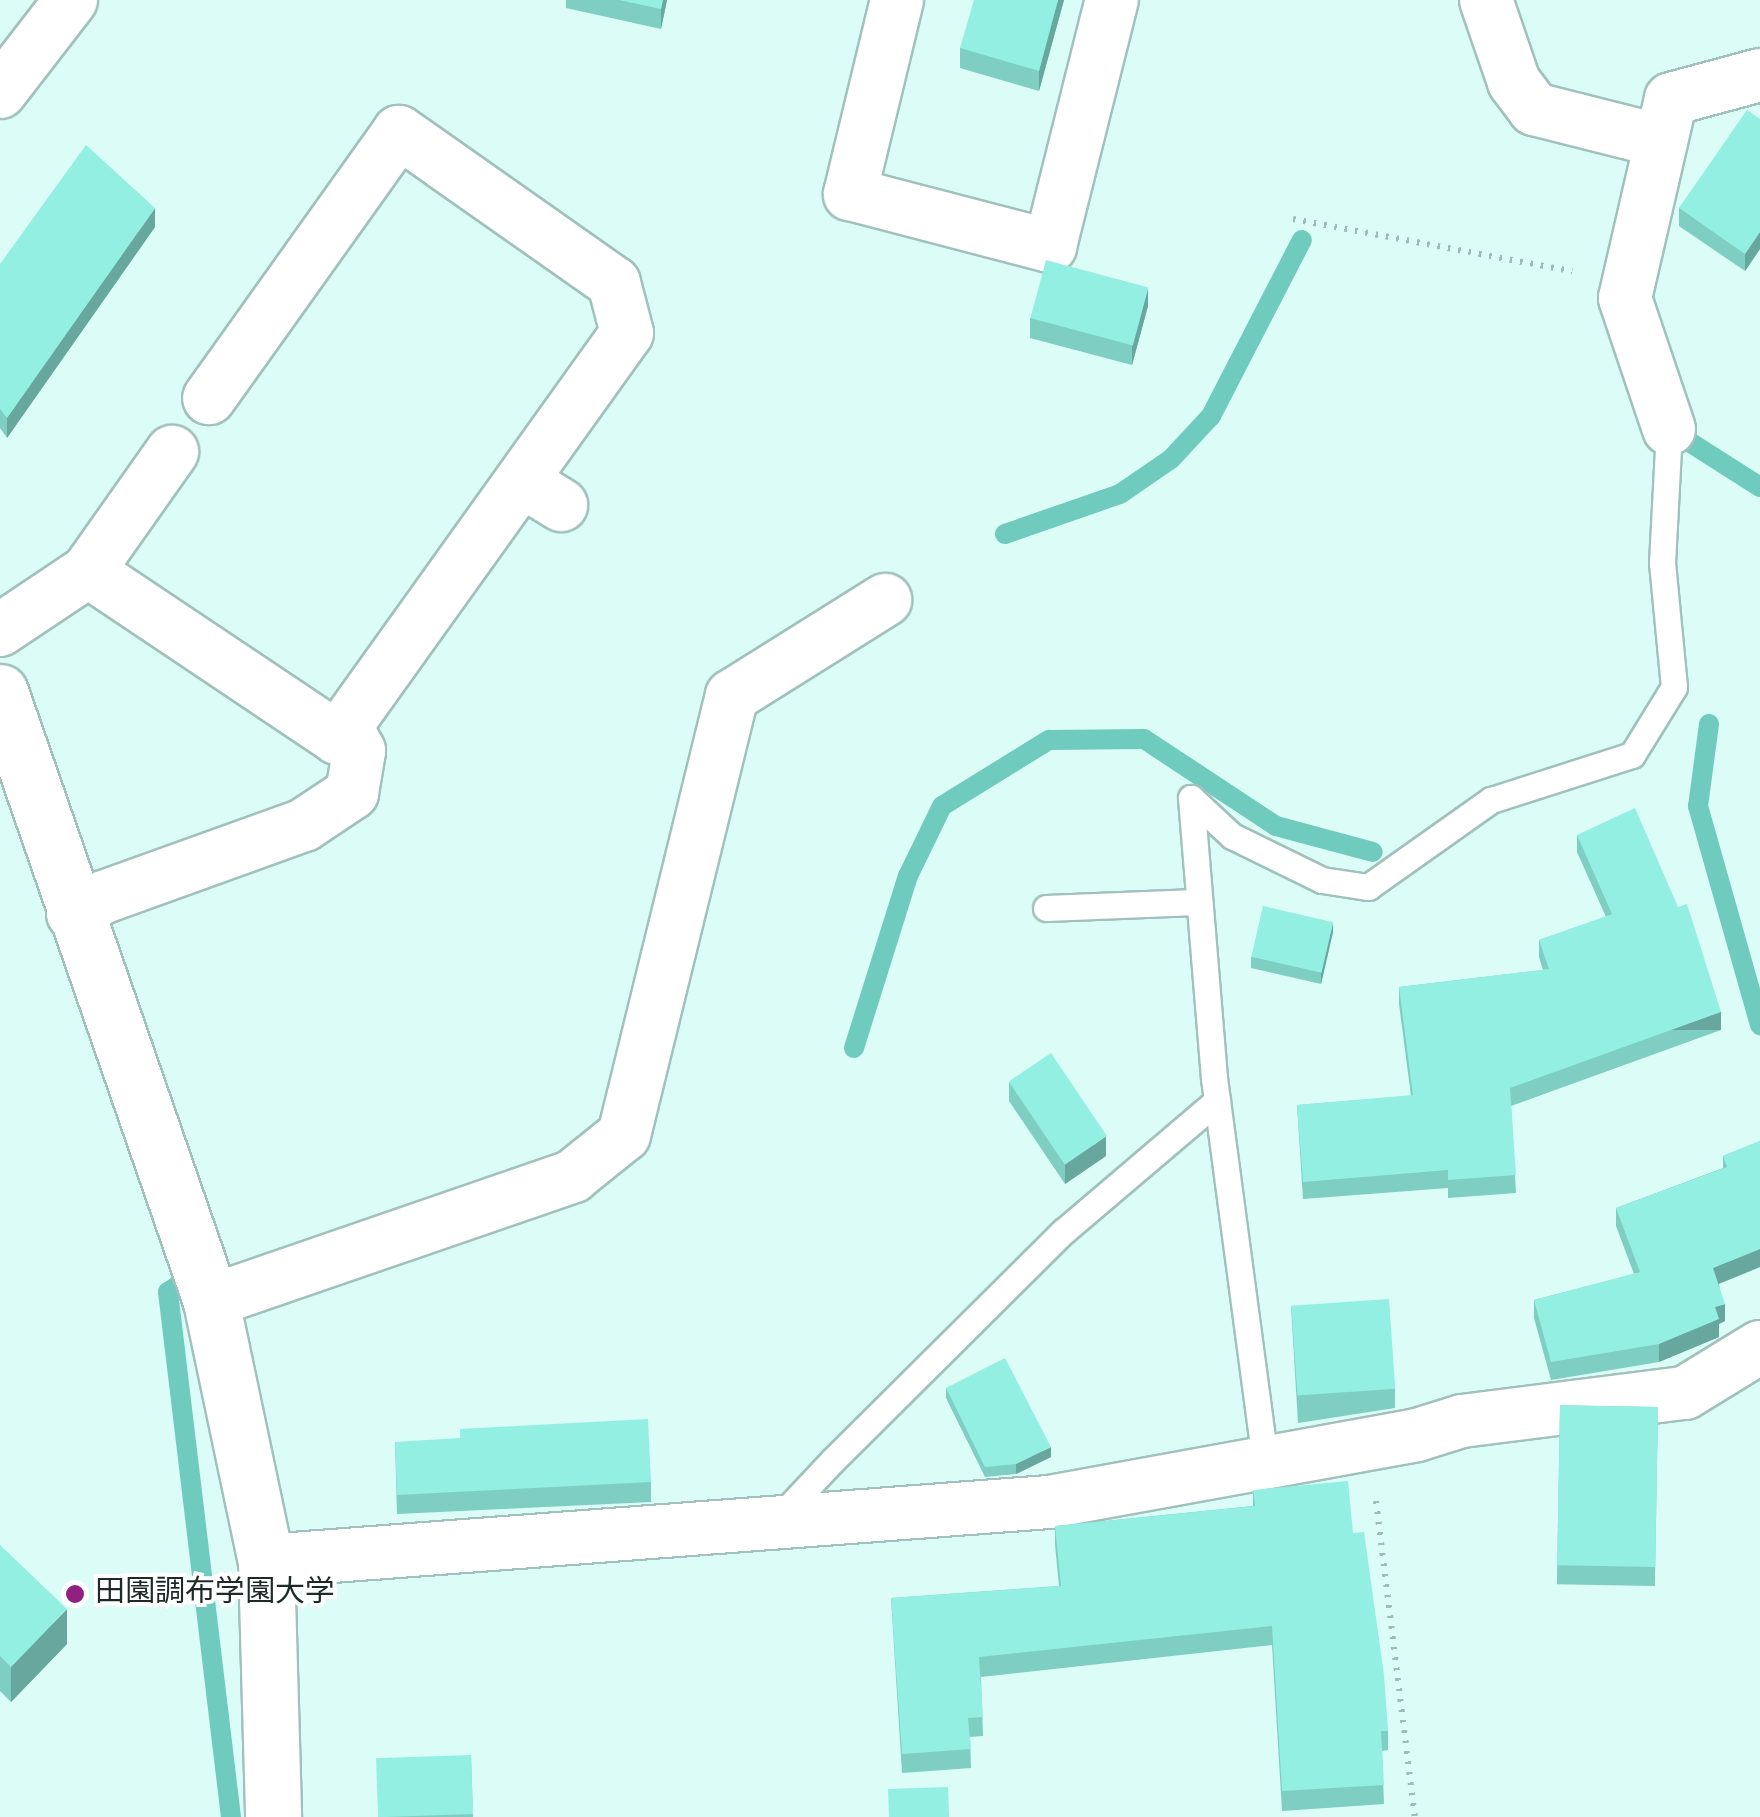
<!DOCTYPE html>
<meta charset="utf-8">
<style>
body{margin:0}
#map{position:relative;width:1760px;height:1817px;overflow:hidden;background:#dbfcf7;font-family:Overpass,"Noto Sans JP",sans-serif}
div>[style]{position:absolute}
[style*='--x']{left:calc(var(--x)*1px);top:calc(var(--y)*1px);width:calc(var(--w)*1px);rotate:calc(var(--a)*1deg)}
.stream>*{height:20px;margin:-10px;padding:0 10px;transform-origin:10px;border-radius:10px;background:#70cbbf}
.path>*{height:6px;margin-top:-3px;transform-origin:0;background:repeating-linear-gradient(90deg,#a0bab6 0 2.5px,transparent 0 10.5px)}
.roads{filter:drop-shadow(2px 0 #a1c1bc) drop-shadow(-2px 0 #a1c1bc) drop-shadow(0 2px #a1c1bc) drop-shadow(0 -2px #a1c1bc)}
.lane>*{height:25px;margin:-12.5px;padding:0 12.5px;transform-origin:12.5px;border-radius:12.5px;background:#fff}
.street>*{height:52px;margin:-26px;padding:0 26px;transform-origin:26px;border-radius:26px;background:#fff}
.secondary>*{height:55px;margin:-27.5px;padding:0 27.5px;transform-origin:27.5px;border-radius:27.5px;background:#fff}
.wall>*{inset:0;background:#7ecec2;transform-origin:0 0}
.shaded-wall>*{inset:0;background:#67a79e;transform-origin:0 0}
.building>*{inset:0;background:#93efe2;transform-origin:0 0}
.dots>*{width:28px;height:28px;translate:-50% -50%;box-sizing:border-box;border:5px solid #fff;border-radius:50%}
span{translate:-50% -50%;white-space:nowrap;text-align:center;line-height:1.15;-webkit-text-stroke:8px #fff;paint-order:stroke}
.poi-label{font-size:30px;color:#1e2a28}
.left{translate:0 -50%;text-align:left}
</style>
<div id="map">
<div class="stream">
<div style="--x:1669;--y:429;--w:108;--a:32.5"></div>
<div style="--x:1005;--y:534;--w:122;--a:-19.2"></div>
<div style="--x:1120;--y:494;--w:62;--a:-34.5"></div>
<div style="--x:1171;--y:459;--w:59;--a:-47.1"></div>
<div style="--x:1211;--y:416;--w:198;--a:-62.7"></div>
<div style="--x:1709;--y:724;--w:83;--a:97.6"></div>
<div style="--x:1698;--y:806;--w:228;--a:74.2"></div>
<div style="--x:854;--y:1048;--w:180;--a:-72.6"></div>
<div style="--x:908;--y:876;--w:78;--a:-64.1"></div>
<div style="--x:942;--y:806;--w:126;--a:-31.7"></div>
<div style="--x:1049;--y:740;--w:95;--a:-0.6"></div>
<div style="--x:1144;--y:739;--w:158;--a:33.4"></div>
<div style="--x:1276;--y:826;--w:100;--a:15"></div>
<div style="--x:179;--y:1285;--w:13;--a:148"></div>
<div style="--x:168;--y:1292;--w:529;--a:83.16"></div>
</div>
<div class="path">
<div style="--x:1293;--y:219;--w:284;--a:10.6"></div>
<div style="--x:1376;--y:1501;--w:318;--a:83"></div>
</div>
<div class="roads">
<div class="lane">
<div style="--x:1191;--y:798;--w:56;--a:42.8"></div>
<div style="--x:1232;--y:836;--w:100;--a:26.1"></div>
<div style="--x:1322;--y:880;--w:47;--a:8.7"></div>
<div style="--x:1368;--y:887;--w:151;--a:-35.3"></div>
<div style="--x:1491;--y:800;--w:148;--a:-17.7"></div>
<div style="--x:1632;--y:755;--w:80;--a:-58.3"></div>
<div style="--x:1674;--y:687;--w:125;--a:-95.5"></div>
<div style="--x:1662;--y:563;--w:134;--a:-87"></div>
<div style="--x:1191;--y:798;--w:281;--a:85.3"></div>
<div style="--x:1214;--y:1078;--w:385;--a:82.4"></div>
<div style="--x:1046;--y:908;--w:150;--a:-2.3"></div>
<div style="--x:786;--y:1521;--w:11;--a:-90"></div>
<div style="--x:786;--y:1510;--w:69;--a:-46.8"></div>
<div style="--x:833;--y:1460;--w:325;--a:-44.8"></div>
<div style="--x:1064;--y:1231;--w:201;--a:-40.4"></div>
</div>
<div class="street">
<div style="--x:897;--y:0;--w:200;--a:103.6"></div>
<div style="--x:850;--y:194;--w:207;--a:14.6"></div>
<div style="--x:1050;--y:246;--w:254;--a:-75.9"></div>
<div style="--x:1486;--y:0;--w:87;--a:71.1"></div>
<div style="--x:1514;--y:82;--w:34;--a:53"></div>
<div style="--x:1534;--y:109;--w:131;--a:14.1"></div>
<div style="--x:0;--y:92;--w:116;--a:-52.3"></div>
<div style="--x:1669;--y:429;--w:138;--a:-108.6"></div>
<div style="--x:1625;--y:298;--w:204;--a:-77"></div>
<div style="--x:1671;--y:99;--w:92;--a:-15.1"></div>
<div style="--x:522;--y:481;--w:46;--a:31.6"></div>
<div style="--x:88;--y:571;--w:146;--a:-54.8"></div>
<div style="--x:0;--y:630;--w:106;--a:-33.8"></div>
<div style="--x:88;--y:571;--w:300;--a:33.8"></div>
<div style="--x:337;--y:738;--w:498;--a:-54.4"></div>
<div style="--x:627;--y:333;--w:52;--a:-104.6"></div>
<div style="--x:614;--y:283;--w:263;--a:-144.9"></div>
<div style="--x:399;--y:132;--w:327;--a:125.5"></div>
<div style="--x:73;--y:914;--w:35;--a:-29"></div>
<div style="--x:104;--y:897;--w:213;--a:-19.8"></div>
<div style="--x:304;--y:825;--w:58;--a:-33.7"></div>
<div style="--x:352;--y:793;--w:43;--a:-80.5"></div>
<div style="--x:359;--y:751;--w:27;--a:-118"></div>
<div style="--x:211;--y:1301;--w:383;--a:-19"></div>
<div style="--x:573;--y:1176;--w:65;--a:-38.8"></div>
<div style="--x:624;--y:1135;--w:452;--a:-76.2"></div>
<div style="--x:732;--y:696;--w:181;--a:-32.1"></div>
<div style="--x:266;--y:1561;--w:785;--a:-4.31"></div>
<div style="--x:1049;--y:1502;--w:374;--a:-10.3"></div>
<div style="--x:1417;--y:1435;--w:47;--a:-17.3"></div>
<div style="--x:1462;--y:1421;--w:225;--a:-7.2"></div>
<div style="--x:1685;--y:1393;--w:88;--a:-31.5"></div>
</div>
<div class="secondary">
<div style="--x:0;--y:692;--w:645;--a:70.89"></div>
<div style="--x:211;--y:1301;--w:266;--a:78.1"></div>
<div style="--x:266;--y:1561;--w:256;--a:88.4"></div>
</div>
</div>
<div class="wall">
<div style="clip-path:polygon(566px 0,667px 0,661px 29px,566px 8px)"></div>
<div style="clip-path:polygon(1064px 0,1039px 91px,960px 68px,960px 48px)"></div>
<div style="clip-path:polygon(1760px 119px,1760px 249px,1745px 271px,1679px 226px,1679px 208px)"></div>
<div style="clip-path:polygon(155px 227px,7px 438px,0 428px,0 264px)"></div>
<div style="clip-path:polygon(1148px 306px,1132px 365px,1030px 338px,1030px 318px)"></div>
<div style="clip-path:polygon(1577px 835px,1721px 1030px,1511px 1106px,1516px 1193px,1448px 1198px,1448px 1188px,1303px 1199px,1297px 1105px,1411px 1096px,1399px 1004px,1399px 987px,1543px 970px,1539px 957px,1539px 940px,1606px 917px,1577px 852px)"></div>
<div style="clip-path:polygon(1333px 932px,1321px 984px,1251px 968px,1251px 957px)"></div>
<div style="clip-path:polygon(1009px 1082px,1106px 1156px,1065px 1184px,1009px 1101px)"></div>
<div style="clip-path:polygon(1760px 1141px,1760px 1267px,1719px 1284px,1725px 1321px,1719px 1324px,1719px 1337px,1659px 1362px,1551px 1380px,1534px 1318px,1534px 1300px,1634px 1274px,1616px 1226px,1616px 1208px,1723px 1168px,1723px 1156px)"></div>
<div style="clip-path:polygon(1291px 1306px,1395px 1389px,1395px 1408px,1298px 1423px)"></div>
<div style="clip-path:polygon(946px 1388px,1051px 1457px,1016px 1474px,985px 1477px,946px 1398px)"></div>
<div style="left:1658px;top:1407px;width:179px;height:98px;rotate:91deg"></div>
<div style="clip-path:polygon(395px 1442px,651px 1482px,651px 1502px,397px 1514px)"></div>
<div style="clip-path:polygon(1253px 1490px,1353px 1533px,1388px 1731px,1388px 1750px,1382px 1751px,1384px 1804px,1282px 1811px,1272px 1645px,981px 1677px,983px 1736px,970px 1737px,971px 1768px,902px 1773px,891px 1598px,1059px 1586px,1055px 1545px,1055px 1526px,1253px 1506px)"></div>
<div style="clip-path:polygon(0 1545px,67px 1644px,11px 1702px,0 1691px)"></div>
<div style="clip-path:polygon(471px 1755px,473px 1817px,378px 1817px)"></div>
</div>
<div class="shaded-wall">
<div style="clip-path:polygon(663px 0,667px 0,661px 29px,661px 9px)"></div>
<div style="clip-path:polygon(1058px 0,1064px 0,1039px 91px,1039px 71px)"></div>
<div style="clip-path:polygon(155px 208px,155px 227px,7px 438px,7px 418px)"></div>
<div style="clip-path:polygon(1760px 232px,1760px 249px,1745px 271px,1745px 254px)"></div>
<div style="clip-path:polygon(1148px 287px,1148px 306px,1132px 365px,1132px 345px)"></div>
<div style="clip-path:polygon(1333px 922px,1333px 932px,1321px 984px,1321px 974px)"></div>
<div style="left:1721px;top:1012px;width:18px;height:224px;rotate:90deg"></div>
<div style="clip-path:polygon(1106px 1136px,1106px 1156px,1065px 1184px,1065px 1165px)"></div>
<div style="clip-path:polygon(1760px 1249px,1760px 1267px,1713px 1286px,1713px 1268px)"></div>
<div style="clip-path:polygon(1725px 1304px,1725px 1321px,1719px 1324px,1719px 1337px,1659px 1362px,1659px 1344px,1715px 1307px)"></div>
<div style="clip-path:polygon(1051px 1447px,1051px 1457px,1016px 1474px,1016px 1464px)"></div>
<div style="clip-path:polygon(67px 1609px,67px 1644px,11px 1702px,11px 1667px)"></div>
</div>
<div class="building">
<div style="clip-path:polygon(619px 0,663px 0,661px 9px)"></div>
<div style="clip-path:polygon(974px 0,1058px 0,1039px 71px,960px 48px)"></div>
<div style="clip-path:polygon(1747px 110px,1760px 119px,1760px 232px,1745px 254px,1679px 208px)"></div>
<div style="clip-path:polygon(86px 145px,155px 208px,7px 418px,0 409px,0 264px)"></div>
<div style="left:1046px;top:260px;width:106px;height:60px;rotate:15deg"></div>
<div style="clip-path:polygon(1635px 808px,1678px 907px,1687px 904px,1721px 1012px,1510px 1088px,1516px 1175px,1448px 1180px,1448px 1170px,1303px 1182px,1297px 1105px,1413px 1095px,1399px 987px,1549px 969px,1539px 940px,1612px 914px,1577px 835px)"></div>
<div style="left:1263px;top:906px;width:72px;height:52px;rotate:13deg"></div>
<div style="left:1051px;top:1053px;width:100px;height:51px;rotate:56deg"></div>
<div style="clip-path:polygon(1760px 1141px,1760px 1249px,1713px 1268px,1725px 1304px,1715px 1307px,1719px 1319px,1659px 1344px,1551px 1362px,1534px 1300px,1640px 1272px,1616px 1208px,1727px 1167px,1723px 1156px)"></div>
<div style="left:1389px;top:1299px;width:90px;height:98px;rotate:86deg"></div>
<div style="clip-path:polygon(1005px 1358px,1051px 1447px,1016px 1464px,985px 1467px,946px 1388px)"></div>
<div style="left:1658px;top:1407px;width:160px;height:98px;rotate:91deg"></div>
<div style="clip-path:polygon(648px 1419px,651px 1482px,397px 1495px,395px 1442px,460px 1438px,460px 1429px)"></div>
<div style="clip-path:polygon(1348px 1481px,1353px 1533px,1364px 1532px,1384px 1675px,1388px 1731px,1381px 1731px,1384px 1785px,1282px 1791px,1272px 1626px,979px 1657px,983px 1717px,968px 1718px,971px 1749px,902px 1754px,891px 1598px,1061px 1586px,1055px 1526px,1255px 1506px,1253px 1490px)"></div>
<div style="clip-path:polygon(0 1545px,67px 1609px,11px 1667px,0 1656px)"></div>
<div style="left:471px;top:1755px;width:59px;height:95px;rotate:88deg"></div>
<div style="left:948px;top:1787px;width:30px;height:60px;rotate:88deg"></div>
</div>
<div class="dots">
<div style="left:75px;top:1594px;background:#912181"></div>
</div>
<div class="poi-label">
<span class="left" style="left:95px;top:1594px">田園調布学園大学</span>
</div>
</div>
